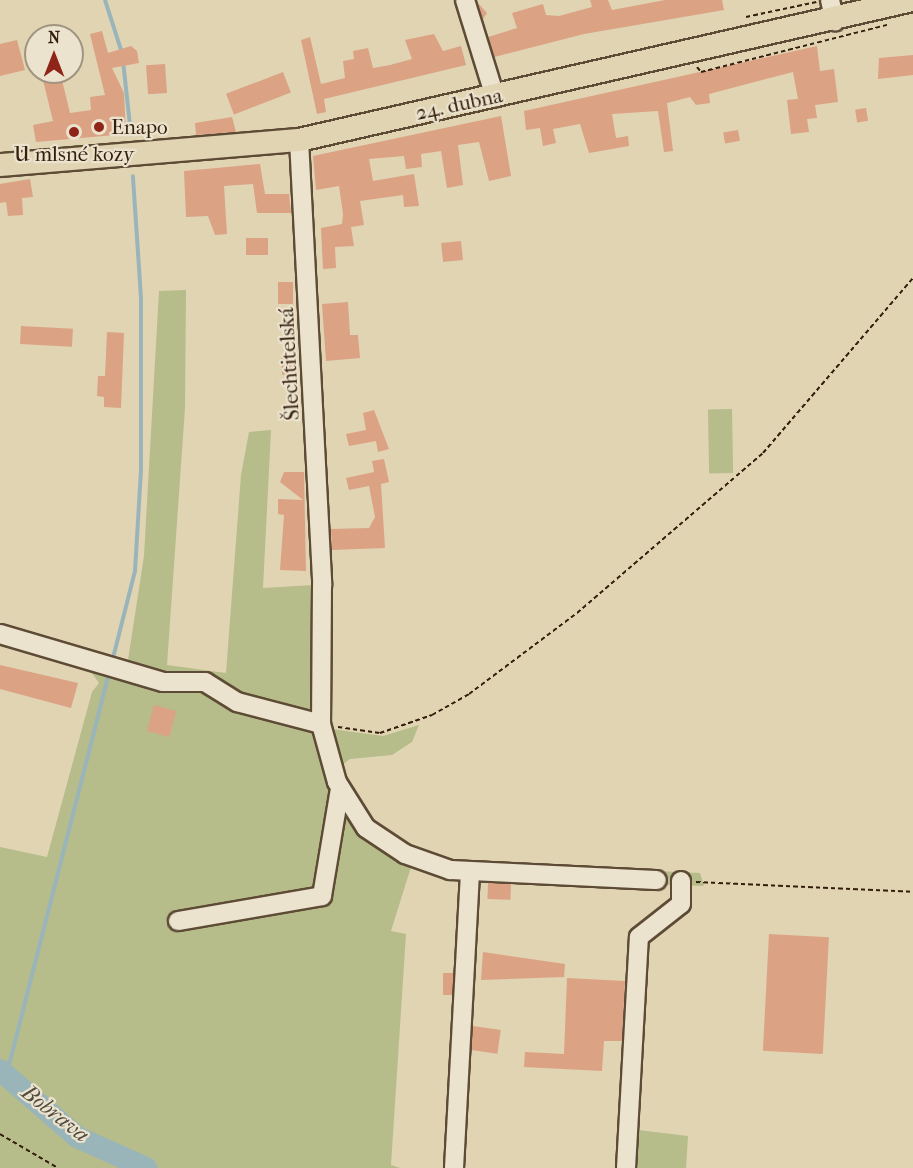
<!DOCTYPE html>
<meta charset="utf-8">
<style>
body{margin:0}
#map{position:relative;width:913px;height:1168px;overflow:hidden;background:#e0d4b3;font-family:"IM FELL French Canon",serif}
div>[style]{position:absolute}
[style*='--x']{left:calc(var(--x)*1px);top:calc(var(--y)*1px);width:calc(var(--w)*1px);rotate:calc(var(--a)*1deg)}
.green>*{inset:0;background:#b6bc8a;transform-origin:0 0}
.stream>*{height:4px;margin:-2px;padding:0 2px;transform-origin:2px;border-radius:2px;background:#9ab5b9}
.river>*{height:22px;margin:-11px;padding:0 11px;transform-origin:11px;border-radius:11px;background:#9ab5b9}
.building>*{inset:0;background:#dba284;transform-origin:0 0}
.path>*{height:2px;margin-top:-1px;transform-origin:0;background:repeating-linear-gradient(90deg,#331d0b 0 4.5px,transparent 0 7.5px)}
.roads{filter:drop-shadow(2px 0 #5e4b35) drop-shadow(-2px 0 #5e4b35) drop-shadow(0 2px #5e4b35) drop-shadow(0 -2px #5e4b35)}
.minor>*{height:18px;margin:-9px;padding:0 9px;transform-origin:9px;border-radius:9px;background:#ebe3ce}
.major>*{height:22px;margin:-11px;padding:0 11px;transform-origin:11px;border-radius:11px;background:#e0d4b3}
.dots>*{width:16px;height:16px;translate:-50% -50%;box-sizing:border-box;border:3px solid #ebe3ce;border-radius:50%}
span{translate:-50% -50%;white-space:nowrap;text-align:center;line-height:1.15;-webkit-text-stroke:4.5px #ebe3ce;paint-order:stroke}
.street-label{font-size:21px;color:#331d0b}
.poi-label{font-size:21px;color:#331d0b}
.left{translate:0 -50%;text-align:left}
.water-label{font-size:22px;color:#524b3f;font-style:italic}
.north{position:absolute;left:24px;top:24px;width:60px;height:60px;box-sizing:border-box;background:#ebe3ce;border:2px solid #a19480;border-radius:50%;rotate:0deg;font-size:16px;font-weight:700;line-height:24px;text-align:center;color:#331d0b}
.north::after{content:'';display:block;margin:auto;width:21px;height:27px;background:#8f2418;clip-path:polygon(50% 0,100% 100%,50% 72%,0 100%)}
</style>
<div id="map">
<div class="green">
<div style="clip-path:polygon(186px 290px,185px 408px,167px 665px,226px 673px,241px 475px,249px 432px,271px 430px,263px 588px,314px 585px,329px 628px,331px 729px,383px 736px,419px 725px,412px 742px,392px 755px,350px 759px,342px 765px,365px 817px,398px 844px,455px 862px,700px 873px,704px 886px,456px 877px,411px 867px,391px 931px,406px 934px,391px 1165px,400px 1168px,0 1168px,0 847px,47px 857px,92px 692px,99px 683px,89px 669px,0 646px,0 625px,128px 660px,144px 556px,159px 291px)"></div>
<div style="left:732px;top:409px;width:64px;height:24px;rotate:89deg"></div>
<div style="clip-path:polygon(638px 1130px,688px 1136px,686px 1168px,636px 1168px)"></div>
</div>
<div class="stream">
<div style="--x:105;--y:0;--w:56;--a:72.2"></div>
<div style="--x:123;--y:61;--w:74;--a:83.8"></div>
<div style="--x:113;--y:658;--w:90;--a:-75.8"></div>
<div style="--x:135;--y:571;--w:101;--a:-86.6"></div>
<div style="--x:141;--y:470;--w:172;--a:-90"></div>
<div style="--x:141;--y:298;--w:122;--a:-93.8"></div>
<div style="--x:6;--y:1077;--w:413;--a:-75.7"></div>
</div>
<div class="river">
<div style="--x:0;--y:1070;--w:102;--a:41"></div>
<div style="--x:77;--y:1137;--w:76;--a:24.2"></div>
</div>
<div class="building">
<div style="clip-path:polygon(590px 0,608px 0,612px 10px,665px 0,722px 0,724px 10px,584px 34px,494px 57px,488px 37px,517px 28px,512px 13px,543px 4px,546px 15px,559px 16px,592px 7px)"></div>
<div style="clip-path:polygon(477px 2px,487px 13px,483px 19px)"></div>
<div style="clip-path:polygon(102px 31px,108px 53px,131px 46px,137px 51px,139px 63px,112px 68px,124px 93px,126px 134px,36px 142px,33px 125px,53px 121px,41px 72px,60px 72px,70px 113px,91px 110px,90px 97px,105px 95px,90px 34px)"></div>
<div style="clip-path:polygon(434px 34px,443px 51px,461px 46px,466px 65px,324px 99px,326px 112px,317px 114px,301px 40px,310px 37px,321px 84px,345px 78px,343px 61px,354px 59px,353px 51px,368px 48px,373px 68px,390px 65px,412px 59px,405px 40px)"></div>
<div style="clip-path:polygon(17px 40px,25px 70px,0 76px,0 44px)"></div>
<div style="clip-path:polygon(817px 46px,820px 71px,834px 69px,838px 102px,815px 105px,817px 118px,807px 119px,809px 132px,791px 134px,787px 100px,798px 99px,793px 72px,709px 94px,710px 103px,696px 105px,690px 97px,667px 103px,673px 151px,664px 152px,658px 111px,612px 114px,616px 138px,628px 136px,629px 146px,589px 153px,580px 124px,553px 129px,556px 143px,543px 146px,540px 128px,526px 130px,524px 111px)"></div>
<div style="clip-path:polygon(913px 55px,913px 75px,878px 79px,879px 58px)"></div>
<div style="left:165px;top:64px;width:29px;height:19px;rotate:86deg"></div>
<div style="left:283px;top:72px;width:22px;height:61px;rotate:69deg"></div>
<div style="left:866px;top:108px;width:13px;height:11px;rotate:81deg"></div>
<div style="clip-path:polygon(501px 116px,511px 176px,489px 181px,479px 142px,458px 145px,463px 185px,447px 188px,441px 151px,421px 154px,422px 167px,406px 169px,404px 156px,369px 159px,373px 181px,414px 174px,419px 206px,404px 207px,403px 195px,360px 201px,364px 225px,351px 227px,354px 246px,335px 247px,336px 268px,323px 269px,321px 228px,342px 224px,343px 214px,339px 186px,316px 190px,313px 156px)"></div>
<div style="clip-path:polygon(232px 117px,236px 132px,196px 135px,195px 123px)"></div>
<div style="left:738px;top:130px;width:11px;height:15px;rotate:80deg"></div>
<div style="clip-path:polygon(260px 164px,265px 194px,289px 194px,291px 213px,257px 213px,253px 184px,224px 186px,227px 234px,215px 235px,208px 216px,186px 217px,184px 171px)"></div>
<div style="clip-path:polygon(30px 179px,33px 197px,22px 198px,23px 215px,8px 216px,6px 202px,0 203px,0 184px)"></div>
<div style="left:268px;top:238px;width:17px;height:22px;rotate:90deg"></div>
<div style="left:461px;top:241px;width:19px;height:20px;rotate:84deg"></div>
<div style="left:278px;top:282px;width:15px;height:22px"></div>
<div style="clip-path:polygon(348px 302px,350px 335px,358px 335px,360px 358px,326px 361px,322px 304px)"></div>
<div style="left:21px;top:326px;width:52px;height:18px;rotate:3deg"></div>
<div style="clip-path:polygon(107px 332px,124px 333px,121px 408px,104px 407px,104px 397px,97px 396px,98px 376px,105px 376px)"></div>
<div style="left:297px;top:354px;width:20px;height:16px;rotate:87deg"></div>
<div style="clip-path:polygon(374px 410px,389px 449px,378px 452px,376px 441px,349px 446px,346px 434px,366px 430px,363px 413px)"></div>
<div style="clip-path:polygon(384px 459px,389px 482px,381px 484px,385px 548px,332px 550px,331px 529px,369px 528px,375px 517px,369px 486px,349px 490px,346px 478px,374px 472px,372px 461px)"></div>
<div style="clip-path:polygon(284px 472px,304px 472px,306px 571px,280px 570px,284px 515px,278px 514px,278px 499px,303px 500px,280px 482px)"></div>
<div style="clip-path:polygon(0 665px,78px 683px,71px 708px,0 689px)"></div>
<div style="left:154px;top:705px;width:23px;height:27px;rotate:15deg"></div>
<div style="left:488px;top:883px;width:23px;height:16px;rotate:2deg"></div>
<div style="left:769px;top:934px;width:60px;height:117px;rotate:3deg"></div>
<div style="clip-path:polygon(483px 952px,565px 964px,564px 977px,481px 980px)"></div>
<div style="left:443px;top:973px;width:10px;height:22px"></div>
<div style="clip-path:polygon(567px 978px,625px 981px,622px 1041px,604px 1041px,602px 1071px,524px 1067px,525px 1052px,564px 1054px)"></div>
<div style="left:473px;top:1026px;width:28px;height:24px;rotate:8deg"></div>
</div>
<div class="path">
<div style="--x:746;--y:17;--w:72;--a:-12.1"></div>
<div style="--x:697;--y:67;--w:6;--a:51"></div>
<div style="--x:701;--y:72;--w:192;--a:-14.2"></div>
<div style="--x:338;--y:727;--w:42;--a:8.1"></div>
<div style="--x:380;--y:733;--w:55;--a:-19.1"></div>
<div style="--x:432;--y:715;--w:43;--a:-29.6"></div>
<div style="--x:469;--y:694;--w:135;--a:-36.9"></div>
<div style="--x:577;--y:613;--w:245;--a:-40.7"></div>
<div style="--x:763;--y:453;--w:230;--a:-49.4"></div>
<div style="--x:696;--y:882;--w:217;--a:2.6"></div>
<div style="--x:0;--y:1134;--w:67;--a:30.4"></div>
</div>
<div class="roads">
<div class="minor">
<div style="--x:465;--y:0;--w:102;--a:72.8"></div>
<div style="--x:830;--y:0;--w:22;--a:77"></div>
<div style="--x:299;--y:140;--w:446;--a:87"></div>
<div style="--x:322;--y:585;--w:139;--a:90.4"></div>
<div style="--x:321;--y:724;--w:60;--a:74.6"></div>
<div style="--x:337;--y:782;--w:54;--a:57.8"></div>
<div style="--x:366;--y:828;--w:47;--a:33.7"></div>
<div style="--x:405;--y:854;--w:48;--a:19.6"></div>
<div style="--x:450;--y:870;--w:207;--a:2.8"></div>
<div style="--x:0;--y:634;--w:170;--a:16.4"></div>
<div style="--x:163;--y:682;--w:42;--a:0"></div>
<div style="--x:205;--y:682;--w:38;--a:32"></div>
<div style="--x:237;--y:702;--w:87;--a:14.7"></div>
<div style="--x:178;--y:921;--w:146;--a:-9.8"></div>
<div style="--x:322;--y:896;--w:109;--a:-80.5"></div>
<div style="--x:454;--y:1168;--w:297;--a:-86.9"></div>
<div style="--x:626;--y:1168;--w:231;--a:-86.8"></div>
<div style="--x:639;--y:937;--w:53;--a:-38.2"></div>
<div style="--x:681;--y:904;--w:23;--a:-90"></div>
</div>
<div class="major">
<div style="--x:0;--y:165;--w:300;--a:-4.8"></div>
<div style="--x:299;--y:140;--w:629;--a:-12.86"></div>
</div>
</div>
<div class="dots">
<div style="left:99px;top:127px;background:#8f2418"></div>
<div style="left:74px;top:132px;background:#8f2418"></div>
</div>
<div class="street-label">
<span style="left:459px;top:104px;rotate:-12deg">24. dubna</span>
<span style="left:289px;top:364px;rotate:-93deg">Šlechtitelská</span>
</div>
<div class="poi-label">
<span class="left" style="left:111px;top:127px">Enapo</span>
<span style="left:74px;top:154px">U mlsné kozy</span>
</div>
<div class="water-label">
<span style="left:55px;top:1114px;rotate:38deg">Bobrava</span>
</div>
<div class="north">N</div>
</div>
